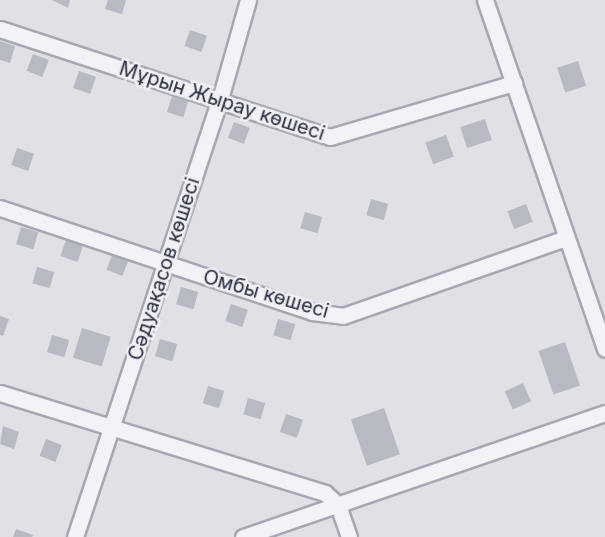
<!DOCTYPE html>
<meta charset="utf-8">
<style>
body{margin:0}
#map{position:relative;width:605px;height:537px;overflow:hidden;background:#e0e1e7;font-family:Inter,sans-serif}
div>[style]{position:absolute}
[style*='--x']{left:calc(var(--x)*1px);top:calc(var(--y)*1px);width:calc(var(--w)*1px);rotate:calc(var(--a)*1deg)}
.building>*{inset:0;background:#b7bac3;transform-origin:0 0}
.roads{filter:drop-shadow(2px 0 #a6a8b1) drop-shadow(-2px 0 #a6a8b1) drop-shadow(0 2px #a6a8b1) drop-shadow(0 -2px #a6a8b1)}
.minor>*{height:15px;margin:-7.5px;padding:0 7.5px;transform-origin:7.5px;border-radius:7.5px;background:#f2f3f6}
span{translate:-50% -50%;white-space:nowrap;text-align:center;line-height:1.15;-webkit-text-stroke:5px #eff0f5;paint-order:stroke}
.street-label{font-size:20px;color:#2a2e3d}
</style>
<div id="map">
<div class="building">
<div style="clip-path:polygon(52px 0,70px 0,68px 8px)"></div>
<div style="clip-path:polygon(108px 0,126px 0,122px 14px,105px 9px)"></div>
<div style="left:190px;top:30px;width:18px;height:17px;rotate:19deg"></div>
<div style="clip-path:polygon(0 41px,15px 46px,10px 63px,0 60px)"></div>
<div style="left:33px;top:54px;width:17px;height:18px;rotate:21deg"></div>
<div style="left:578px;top:61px;width:26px;height:22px;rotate:72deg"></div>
<div style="left:79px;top:71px;width:18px;height:18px;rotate:19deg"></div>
<div style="left:172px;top:96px;width:17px;height:17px;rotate:17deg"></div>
<div style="left:485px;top:119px;width:22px;height:26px;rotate:72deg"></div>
<div style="left:234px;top:122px;width:17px;height:17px;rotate:21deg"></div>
<div style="left:446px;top:135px;width:23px;height:22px;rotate:70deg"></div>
<div style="left:17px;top:148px;width:18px;height:18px;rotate:19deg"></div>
<div style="left:371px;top:199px;width:18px;height:17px;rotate:16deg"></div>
<div style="left:526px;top:204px;width:19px;height:20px;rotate:69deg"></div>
<div style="left:305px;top:212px;width:18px;height:17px;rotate:16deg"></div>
<div style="left:21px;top:227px;width:18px;height:18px;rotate:16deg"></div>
<div style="left:66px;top:240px;width:18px;height:17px;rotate:19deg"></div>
<div style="left:113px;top:253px;width:17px;height:18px;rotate:21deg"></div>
<div style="left:37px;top:267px;width:18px;height:17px;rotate:16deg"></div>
<div style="left:181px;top:287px;width:18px;height:18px;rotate:16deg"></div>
<div style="left:231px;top:304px;width:18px;height:18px;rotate:19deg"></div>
<div style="clip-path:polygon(0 316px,9px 319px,3px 336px,0 335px)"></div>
<div style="left:278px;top:319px;width:18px;height:17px;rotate:16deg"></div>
<div style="left:82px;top:328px;width:30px;height:31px;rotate:17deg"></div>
<div style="left:52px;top:335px;width:18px;height:18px;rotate:16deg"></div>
<div style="left:160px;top:339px;width:18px;height:18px;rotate:16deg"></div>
<div style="left:565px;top:342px;width:46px;height:28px;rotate:71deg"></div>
<div style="left:523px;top:383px;width:20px;height:20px;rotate:66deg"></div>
<div style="left:208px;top:386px;width:17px;height:18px;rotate:17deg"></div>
<div style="left:248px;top:398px;width:18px;height:17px;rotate:16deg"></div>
<div style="left:384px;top:408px;width:49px;height:35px;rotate:71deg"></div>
<div style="left:286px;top:414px;width:18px;height:19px;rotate:19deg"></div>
<div style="clip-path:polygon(3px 426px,19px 432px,14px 449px,0 444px)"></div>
<div style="left:46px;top:439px;width:17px;height:18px;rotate:21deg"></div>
<div style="clip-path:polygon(16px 529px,33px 535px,32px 537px,13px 537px)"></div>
</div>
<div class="roads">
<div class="minor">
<div style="--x:485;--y:0;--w:369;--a:71"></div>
<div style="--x:0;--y:29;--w:347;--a:18.1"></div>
<div style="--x:330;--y:137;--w:192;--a:-16.4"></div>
<div style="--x:0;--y:208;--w:329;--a:18.4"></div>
<div style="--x:312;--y:312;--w:31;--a:7"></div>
<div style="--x:343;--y:316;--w:236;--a:-19.3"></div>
<div style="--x:0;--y:393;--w:340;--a:17.1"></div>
<div style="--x:325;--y:493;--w:18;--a:43"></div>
<div style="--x:338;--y:505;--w:34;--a:71"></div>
<div style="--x:75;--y:537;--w:461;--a:-71.7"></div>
<div style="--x:220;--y:99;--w:103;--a:-74.2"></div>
<div style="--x:243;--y:537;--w:383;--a:-18.9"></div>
</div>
</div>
<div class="street-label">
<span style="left:222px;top:101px;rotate:18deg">Мұрын Жырау көшесі</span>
<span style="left:164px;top:269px;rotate:-72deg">Сәдуақасов көшесі</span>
<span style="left:266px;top:294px;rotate:16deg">Омбы көшесі</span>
</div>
</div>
